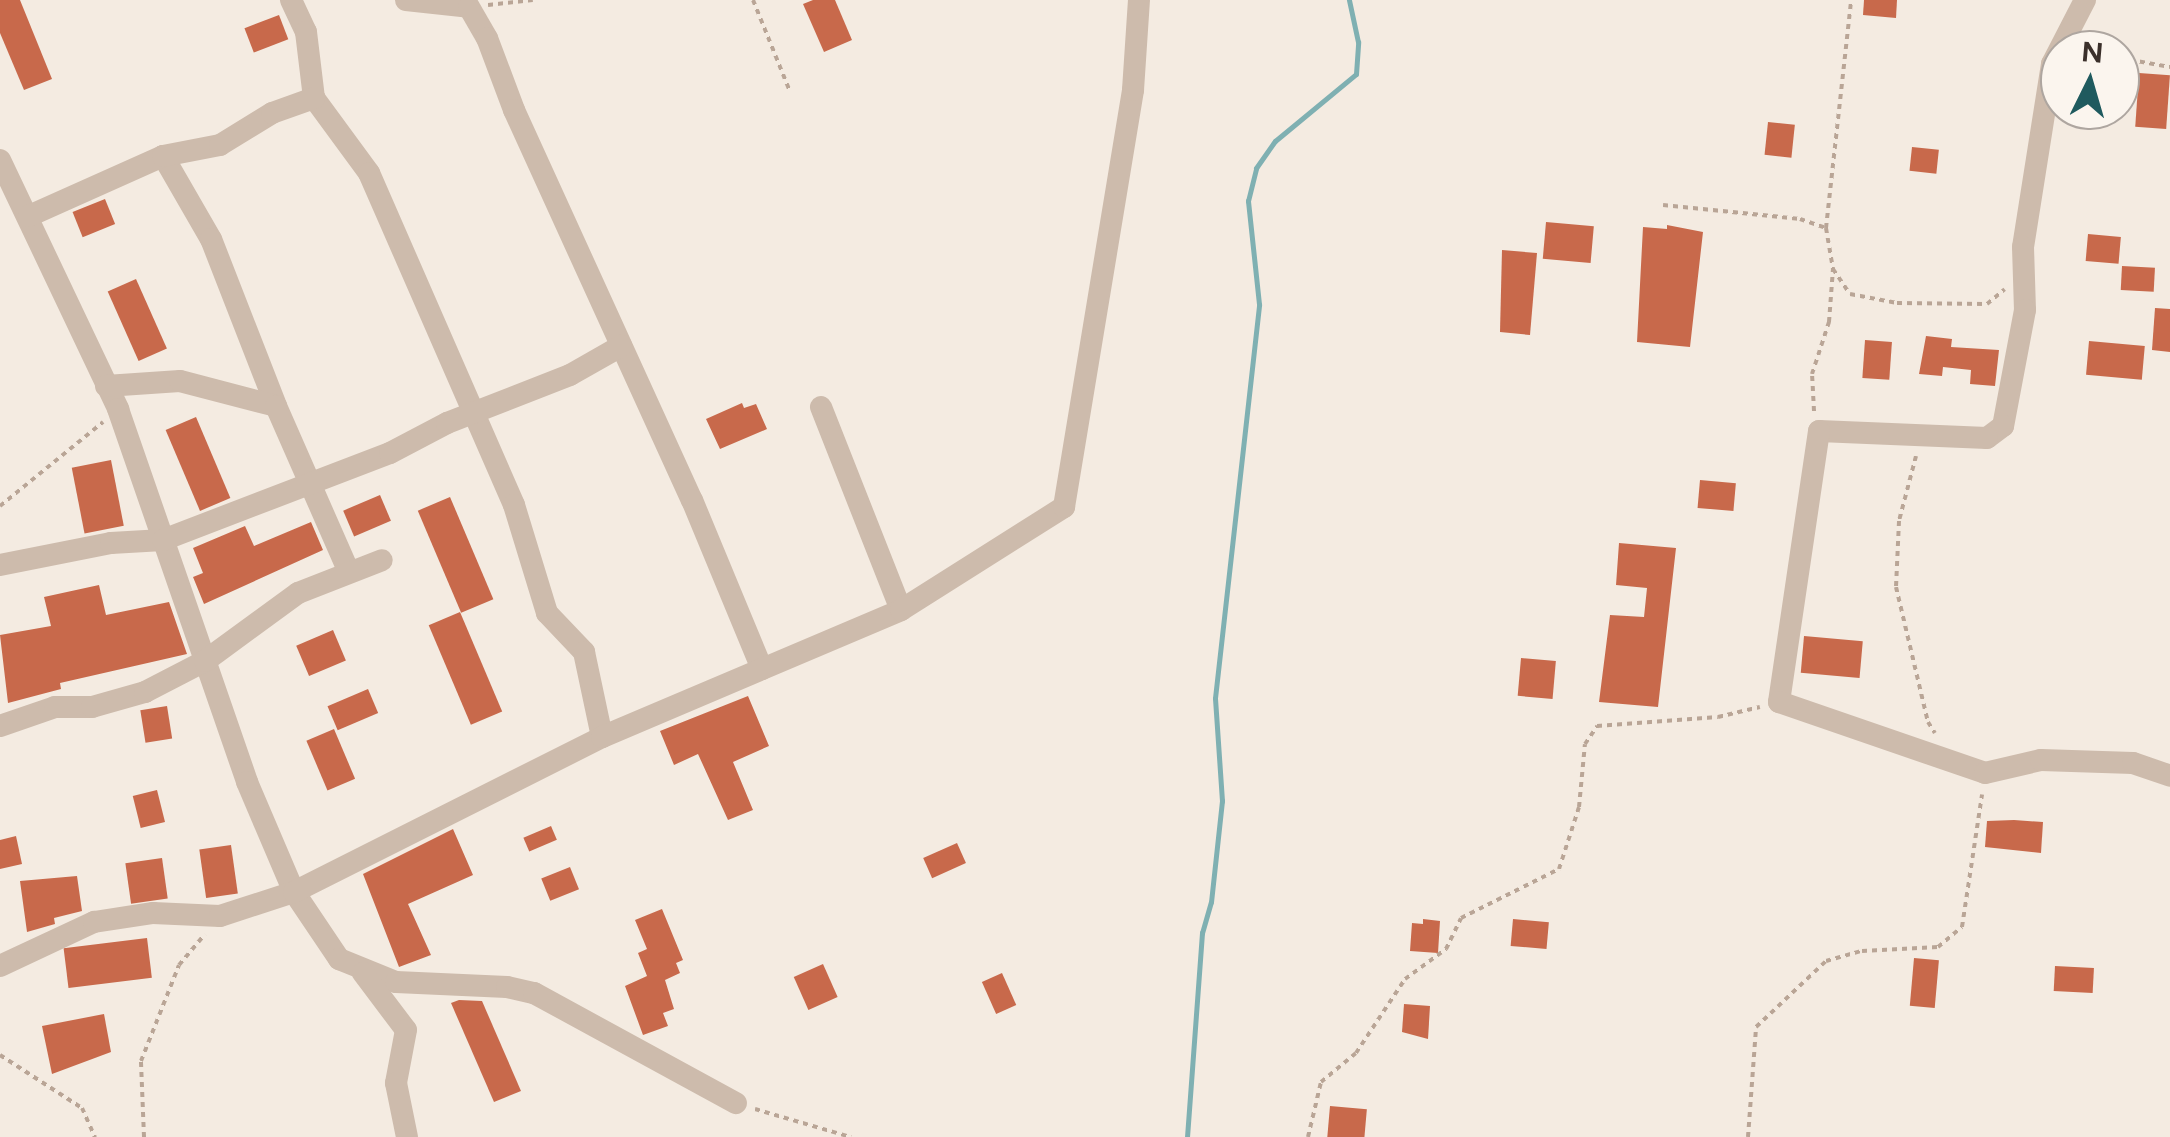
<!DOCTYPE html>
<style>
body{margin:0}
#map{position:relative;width:2170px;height:1137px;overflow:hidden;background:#f4ebe1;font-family:Figtree,sans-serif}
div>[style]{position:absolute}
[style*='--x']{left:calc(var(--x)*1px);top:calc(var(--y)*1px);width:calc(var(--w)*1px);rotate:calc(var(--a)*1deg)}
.stream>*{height:5px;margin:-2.5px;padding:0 2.5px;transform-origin:2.5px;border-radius:2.5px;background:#7fb0b2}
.building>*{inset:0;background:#c8694b;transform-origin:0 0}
.path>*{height:4px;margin-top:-2px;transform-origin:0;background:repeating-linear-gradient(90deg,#b9a596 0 5px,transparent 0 10px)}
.street>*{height:22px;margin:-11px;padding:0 11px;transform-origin:11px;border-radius:11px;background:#cdbbac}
span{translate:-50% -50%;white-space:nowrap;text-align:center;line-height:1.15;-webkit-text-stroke:9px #fbf5ee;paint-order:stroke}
.north{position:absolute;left:2040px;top:30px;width:100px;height:100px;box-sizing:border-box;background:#fbf5ee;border:2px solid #aea6a0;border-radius:50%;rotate:5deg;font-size:28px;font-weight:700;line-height:40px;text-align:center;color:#3b302b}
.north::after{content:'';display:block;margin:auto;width:35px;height:45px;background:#1f5a5e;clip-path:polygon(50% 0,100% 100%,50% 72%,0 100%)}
</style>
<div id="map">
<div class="stream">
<div style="--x:1187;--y:1137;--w:205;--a:-85.8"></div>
<div style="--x:1202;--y:933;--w:32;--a:-74"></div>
<div style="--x:1211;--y:902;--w:102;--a:-83.8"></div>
<div style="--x:1222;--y:801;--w:103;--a:-93.9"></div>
<div style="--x:1215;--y:698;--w:396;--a:-83.6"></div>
<div style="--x:1259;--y:304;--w:104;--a:-96.1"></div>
<div style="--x:1248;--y:201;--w:34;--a:-76"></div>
<div style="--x:1256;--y:168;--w:33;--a:-55"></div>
<div style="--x:1275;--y:141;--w:105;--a:-39.6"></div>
<div style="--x:1356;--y:74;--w:32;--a:-86"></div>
<div style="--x:1358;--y:42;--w:43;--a:-102.1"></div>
</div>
<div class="building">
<div style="clip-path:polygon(0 0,20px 0,52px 79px,24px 90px,0 33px)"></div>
<div style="clip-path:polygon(813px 0,835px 0,852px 40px,824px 52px,803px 4px)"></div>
<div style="clip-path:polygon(1864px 0,1897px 0,1896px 18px,1863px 15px)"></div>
<div style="left:279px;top:15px;width:26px;height:37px;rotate:69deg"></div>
<div style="left:2139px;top:73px;width:31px;height:54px;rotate:4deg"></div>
<div style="left:1768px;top:122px;width:27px;height:33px;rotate:6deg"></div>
<div style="left:1912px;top:147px;width:27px;height:24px;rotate:6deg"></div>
<div style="left:105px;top:199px;width:27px;height:35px;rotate:68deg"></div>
<div style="left:1546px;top:222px;width:48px;height:37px;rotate:5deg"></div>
<div style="clip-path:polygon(1667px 225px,1703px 232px,1690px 347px,1637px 342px,1643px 227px,1667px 229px)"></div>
<div style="left:2088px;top:234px;width:33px;height:27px;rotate:5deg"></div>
<div style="clip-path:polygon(1502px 250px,1537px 253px,1530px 335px,1500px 332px)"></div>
<div style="left:2122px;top:266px;width:33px;height:24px;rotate:3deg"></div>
<div style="left:136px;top:279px;width:76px;height:31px;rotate:66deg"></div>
<div style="clip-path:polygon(2155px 308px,2170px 309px,2170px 352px,2152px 350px)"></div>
<div style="clip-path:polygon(1926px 336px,1952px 339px,1951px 347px,1999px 350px,1995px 386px,1970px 384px,1971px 370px,1943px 367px,1942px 376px,1919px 374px)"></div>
<div style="left:1865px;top:340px;width:27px;height:38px;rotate:4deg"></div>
<div style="left:2089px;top:341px;width:56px;height:34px;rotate:5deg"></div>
<div style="clip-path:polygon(742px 403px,744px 408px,756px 404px,767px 429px,720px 449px,706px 419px)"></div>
<div style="left:196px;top:417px;width:88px;height:33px;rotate:67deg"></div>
<div style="left:111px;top:460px;width:67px;height:40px;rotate:79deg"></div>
<div style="left:1700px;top:480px;width:36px;height:28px;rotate:5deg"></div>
<div style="left:380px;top:495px;width:28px;height:40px;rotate:67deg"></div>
<div style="left:450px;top:497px;width:111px;height:35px;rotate:67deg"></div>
<div style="clip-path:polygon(311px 522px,323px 550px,204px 604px,193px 577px,203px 573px,193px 548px,245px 526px,254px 546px)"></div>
<div style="clip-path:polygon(1619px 543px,1676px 548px,1658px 707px,1599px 702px,1610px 615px,1644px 617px,1647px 588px,1616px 585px)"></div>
<div style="clip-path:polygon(99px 585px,106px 615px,169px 602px,187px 654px,60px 683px,61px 689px,8px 703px,0 635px,51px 626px,44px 597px)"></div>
<div style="left:460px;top:612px;width:108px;height:34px;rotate:67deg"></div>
<div style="left:333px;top:630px;width:33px;height:40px;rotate:67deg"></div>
<div style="left:1804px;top:636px;width:59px;height:37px;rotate:5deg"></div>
<div style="left:1521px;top:658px;width:35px;height:38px;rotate:5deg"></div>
<div style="left:368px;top:689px;width:26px;height:44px;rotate:67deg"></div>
<div style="clip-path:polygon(748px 696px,769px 746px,733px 762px,753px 810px,728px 820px,698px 754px,674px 765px,660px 731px)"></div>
<div style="left:167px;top:706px;width:33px;height:27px;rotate:81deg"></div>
<div style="left:334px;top:729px;width:54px;height:30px;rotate:67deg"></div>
<div style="left:157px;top:790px;width:33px;height:25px;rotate:76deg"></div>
<div style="clip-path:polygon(2014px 820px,2043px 822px,2041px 853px,1985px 847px,1987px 821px)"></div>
<div style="left:551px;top:826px;width:15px;height:30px;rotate:67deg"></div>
<div style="clip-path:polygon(453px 829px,473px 875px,408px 904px,431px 955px,399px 967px,363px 874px)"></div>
<div style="clip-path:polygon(16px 836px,22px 864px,0 869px,0 840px)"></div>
<div style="left:957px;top:843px;width:22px;height:37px;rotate:66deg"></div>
<div style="left:231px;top:845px;width:49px;height:32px;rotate:82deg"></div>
<div style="left:162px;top:858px;width:41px;height:37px;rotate:82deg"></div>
<div style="left:570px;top:867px;width:24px;height:31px;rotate:68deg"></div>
<div style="clip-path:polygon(77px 876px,82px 911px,54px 918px,55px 924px,27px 932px,20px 881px)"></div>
<div style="clip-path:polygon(662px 909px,683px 960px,676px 963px,680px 973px,665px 980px,674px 1009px,663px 1013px,668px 1026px,643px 1035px,625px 986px,647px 976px,638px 953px,647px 949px,635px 920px)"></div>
<div style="clip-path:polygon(1423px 919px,1440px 921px,1438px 953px,1410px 951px,1412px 923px,1423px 924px)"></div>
<div style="left:1513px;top:919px;width:36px;height:27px;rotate:5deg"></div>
<div style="left:147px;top:938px;width:40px;height:84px;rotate:83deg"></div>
<div style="left:1914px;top:958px;width:25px;height:48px;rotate:5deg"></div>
<div style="left:823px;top:964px;width:36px;height:32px;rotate:66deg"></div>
<div style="left:2055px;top:966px;width:39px;height:25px;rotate:3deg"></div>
<div style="left:1002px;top:973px;width:35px;height:22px;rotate:66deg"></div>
<div style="clip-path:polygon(459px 1000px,482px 1001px,521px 1091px,494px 1102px,451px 1003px)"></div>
<div style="clip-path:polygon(1404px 1004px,1430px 1006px,1428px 1039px,1402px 1032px)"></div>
<div style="clip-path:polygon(104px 1014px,111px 1052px,52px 1074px,42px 1026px)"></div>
<div style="left:1330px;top:1106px;width:37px;height:31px;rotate:5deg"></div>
</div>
<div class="path">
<div style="--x:753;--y:0;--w:96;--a:68"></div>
<div style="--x:488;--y:5;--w:45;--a:-6.3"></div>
<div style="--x:2120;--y:58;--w:51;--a:10.2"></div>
<div style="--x:1663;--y:205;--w:138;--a:5.8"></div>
<div style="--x:1800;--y:219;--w:28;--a:19"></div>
<div style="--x:1826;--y:228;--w:42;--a:80.3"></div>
<div style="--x:1833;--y:269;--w:30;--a:56"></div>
<div style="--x:1850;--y:294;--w:48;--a:10.8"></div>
<div style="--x:1897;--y:303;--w:90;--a:0.6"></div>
<div style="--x:1987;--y:304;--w:23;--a:-40"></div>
<div style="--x:1826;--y:228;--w:229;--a:-83.7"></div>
<div style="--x:1814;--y:411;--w:37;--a:-93"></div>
<div style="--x:1812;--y:374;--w:55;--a:-71.9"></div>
<div style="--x:1829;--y:322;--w:53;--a:-85.7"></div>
<div style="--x:1916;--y:456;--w:67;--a:104.7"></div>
<div style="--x:1899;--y:521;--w:66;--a:92.6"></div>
<div style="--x:1896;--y:587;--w:139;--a:76.7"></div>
<div style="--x:1928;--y:722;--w:13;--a:58"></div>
<div style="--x:0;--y:506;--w:133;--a:-39.2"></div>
<div style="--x:0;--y:1055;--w:98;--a:32.9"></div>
<div style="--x:82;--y:1108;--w:32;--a:66"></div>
<div style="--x:755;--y:1109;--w:100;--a:16.3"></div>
<div style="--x:144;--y:1137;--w:76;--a:-92.3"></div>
<div style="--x:141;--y:1061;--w:103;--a:-68.4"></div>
<div style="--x:179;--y:965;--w:40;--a:-50"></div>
<div style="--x:1308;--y:1137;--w:57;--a:-76.7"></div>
<div style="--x:1321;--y:1082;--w:45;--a:-39.6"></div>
<div style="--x:1356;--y:1053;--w:89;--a:-56.5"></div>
<div style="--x:1405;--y:979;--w:51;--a:-36.2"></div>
<div style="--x:1446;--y:949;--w:34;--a:-64"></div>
<div style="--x:1461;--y:918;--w:110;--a:-26.6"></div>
<div style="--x:1559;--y:869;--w:65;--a:-72.1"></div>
<div style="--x:1579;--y:807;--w:63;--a:-84.6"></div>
<div style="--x:1585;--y:744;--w:22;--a:-56"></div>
<div style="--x:1597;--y:726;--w:121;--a:-4.3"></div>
<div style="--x:1718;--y:717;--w:43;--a:-13.4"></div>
<div style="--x:1748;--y:1137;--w:110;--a:-85.8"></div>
<div style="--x:1756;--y:1027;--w:96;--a:-43.3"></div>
<div style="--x:1826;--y:961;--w:37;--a:-16"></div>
<div style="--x:1862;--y:951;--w:76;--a:-3"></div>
<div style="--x:1938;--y:947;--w:31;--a:-40"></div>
<div style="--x:1962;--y:927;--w:134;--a:-81.4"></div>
</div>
<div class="street">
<div style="--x:291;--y:0;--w:35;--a:65"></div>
<div style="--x:306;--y:32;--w:66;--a:83.1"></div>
<div style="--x:314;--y:98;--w:93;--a:53.7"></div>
<div style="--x:369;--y:173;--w:362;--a:66.4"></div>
<div style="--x:514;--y:505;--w:113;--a:73"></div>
<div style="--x:547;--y:613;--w:54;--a:46.5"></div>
<div style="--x:584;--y:652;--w:87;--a:78"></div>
<div style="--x:406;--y:0;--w:63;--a:6.3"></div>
<div style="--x:469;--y:7;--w:36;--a:60"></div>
<div style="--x:487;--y:38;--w:77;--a:69.4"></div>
<div style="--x:514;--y:110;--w:429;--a:65.5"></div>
<div style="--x:692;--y:500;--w:183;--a:67.5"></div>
<div style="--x:2085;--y:0;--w:72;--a:117.3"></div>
<div style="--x:2052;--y:64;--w:185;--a:99"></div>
<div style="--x:2023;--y:247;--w:63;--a:88.2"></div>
<div style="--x:2025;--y:310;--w:118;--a:100.7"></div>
<div style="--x:2003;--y:426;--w:20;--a:143"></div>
<div style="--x:1987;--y:438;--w:168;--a:-177.6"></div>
<div style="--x:1819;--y:431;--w:274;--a:98.4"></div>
<div style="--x:1779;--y:702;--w:218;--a:19"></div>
<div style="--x:1985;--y:773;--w:57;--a:-13.1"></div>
<div style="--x:2041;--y:760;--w:92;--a:1.9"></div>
<div style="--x:2133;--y:763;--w:39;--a:19"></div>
<div style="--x:163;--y:156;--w:96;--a:60"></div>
<div style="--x:211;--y:239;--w:179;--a:68.7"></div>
<div style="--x:0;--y:160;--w:276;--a:64.6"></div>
<div style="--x:118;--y:409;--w:395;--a:70.9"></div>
<div style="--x:247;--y:782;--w:120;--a:66.9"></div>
<div style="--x:294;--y:892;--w:81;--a:56.1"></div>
<div style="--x:339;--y:959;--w:61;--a:22"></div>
<div style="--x:396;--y:982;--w:111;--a:2.6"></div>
<div style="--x:507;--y:987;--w:28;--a:13"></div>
<div style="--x:534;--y:993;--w:230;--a:28.6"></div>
<div style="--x:29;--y:216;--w:147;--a:-24.1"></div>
<div style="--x:163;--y:156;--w:58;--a:-10.9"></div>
<div style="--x:220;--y:145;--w:61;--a:-31.6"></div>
<div style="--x:272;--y:113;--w:45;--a:-19.7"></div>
<div style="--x:106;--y:386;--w:74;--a:-3.9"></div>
<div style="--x:180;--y:381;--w:99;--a:14.6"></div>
<div style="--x:276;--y:406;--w:181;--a:66.3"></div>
<div style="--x:821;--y:407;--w:218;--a:68.5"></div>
<div style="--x:0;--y:565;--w:113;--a:-11.2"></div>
<div style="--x:111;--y:543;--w:52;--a:-3.3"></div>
<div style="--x:163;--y:540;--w:243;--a:-21"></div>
<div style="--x:390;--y:453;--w:64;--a:-27.8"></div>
<div style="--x:447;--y:423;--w:132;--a:-21.3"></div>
<div style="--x:570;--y:375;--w:59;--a:-29.6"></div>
<div style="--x:0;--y:726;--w:58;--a:-19.1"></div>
<div style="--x:55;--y:707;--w:37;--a:0"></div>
<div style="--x:92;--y:707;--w:55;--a:-15.8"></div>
<div style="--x:145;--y:692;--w:68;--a:-27.3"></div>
<div style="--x:205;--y:661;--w:115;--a:-36.2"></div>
<div style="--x:298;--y:593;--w:90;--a:-21.4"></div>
<div style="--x:0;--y:966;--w:104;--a:-25.1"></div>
<div style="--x:94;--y:922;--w:60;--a:-8.7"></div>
<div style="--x:153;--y:913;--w:67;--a:2.6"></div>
<div style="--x:220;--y:916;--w:78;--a:-18"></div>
<div style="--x:294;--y:892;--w:345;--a:-26.7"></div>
<div style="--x:602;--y:737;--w:325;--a:-23"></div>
<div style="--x:901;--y:610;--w:193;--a:-32.3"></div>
<div style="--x:1064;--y:507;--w:423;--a:-80.6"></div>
<div style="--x:1133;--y:90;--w:90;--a:-86.2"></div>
<div style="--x:363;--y:973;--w:71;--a:53"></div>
<div style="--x:406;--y:1030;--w:54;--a:100.7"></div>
<div style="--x:396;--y:1083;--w:55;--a:78.5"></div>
</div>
<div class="north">N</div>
</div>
